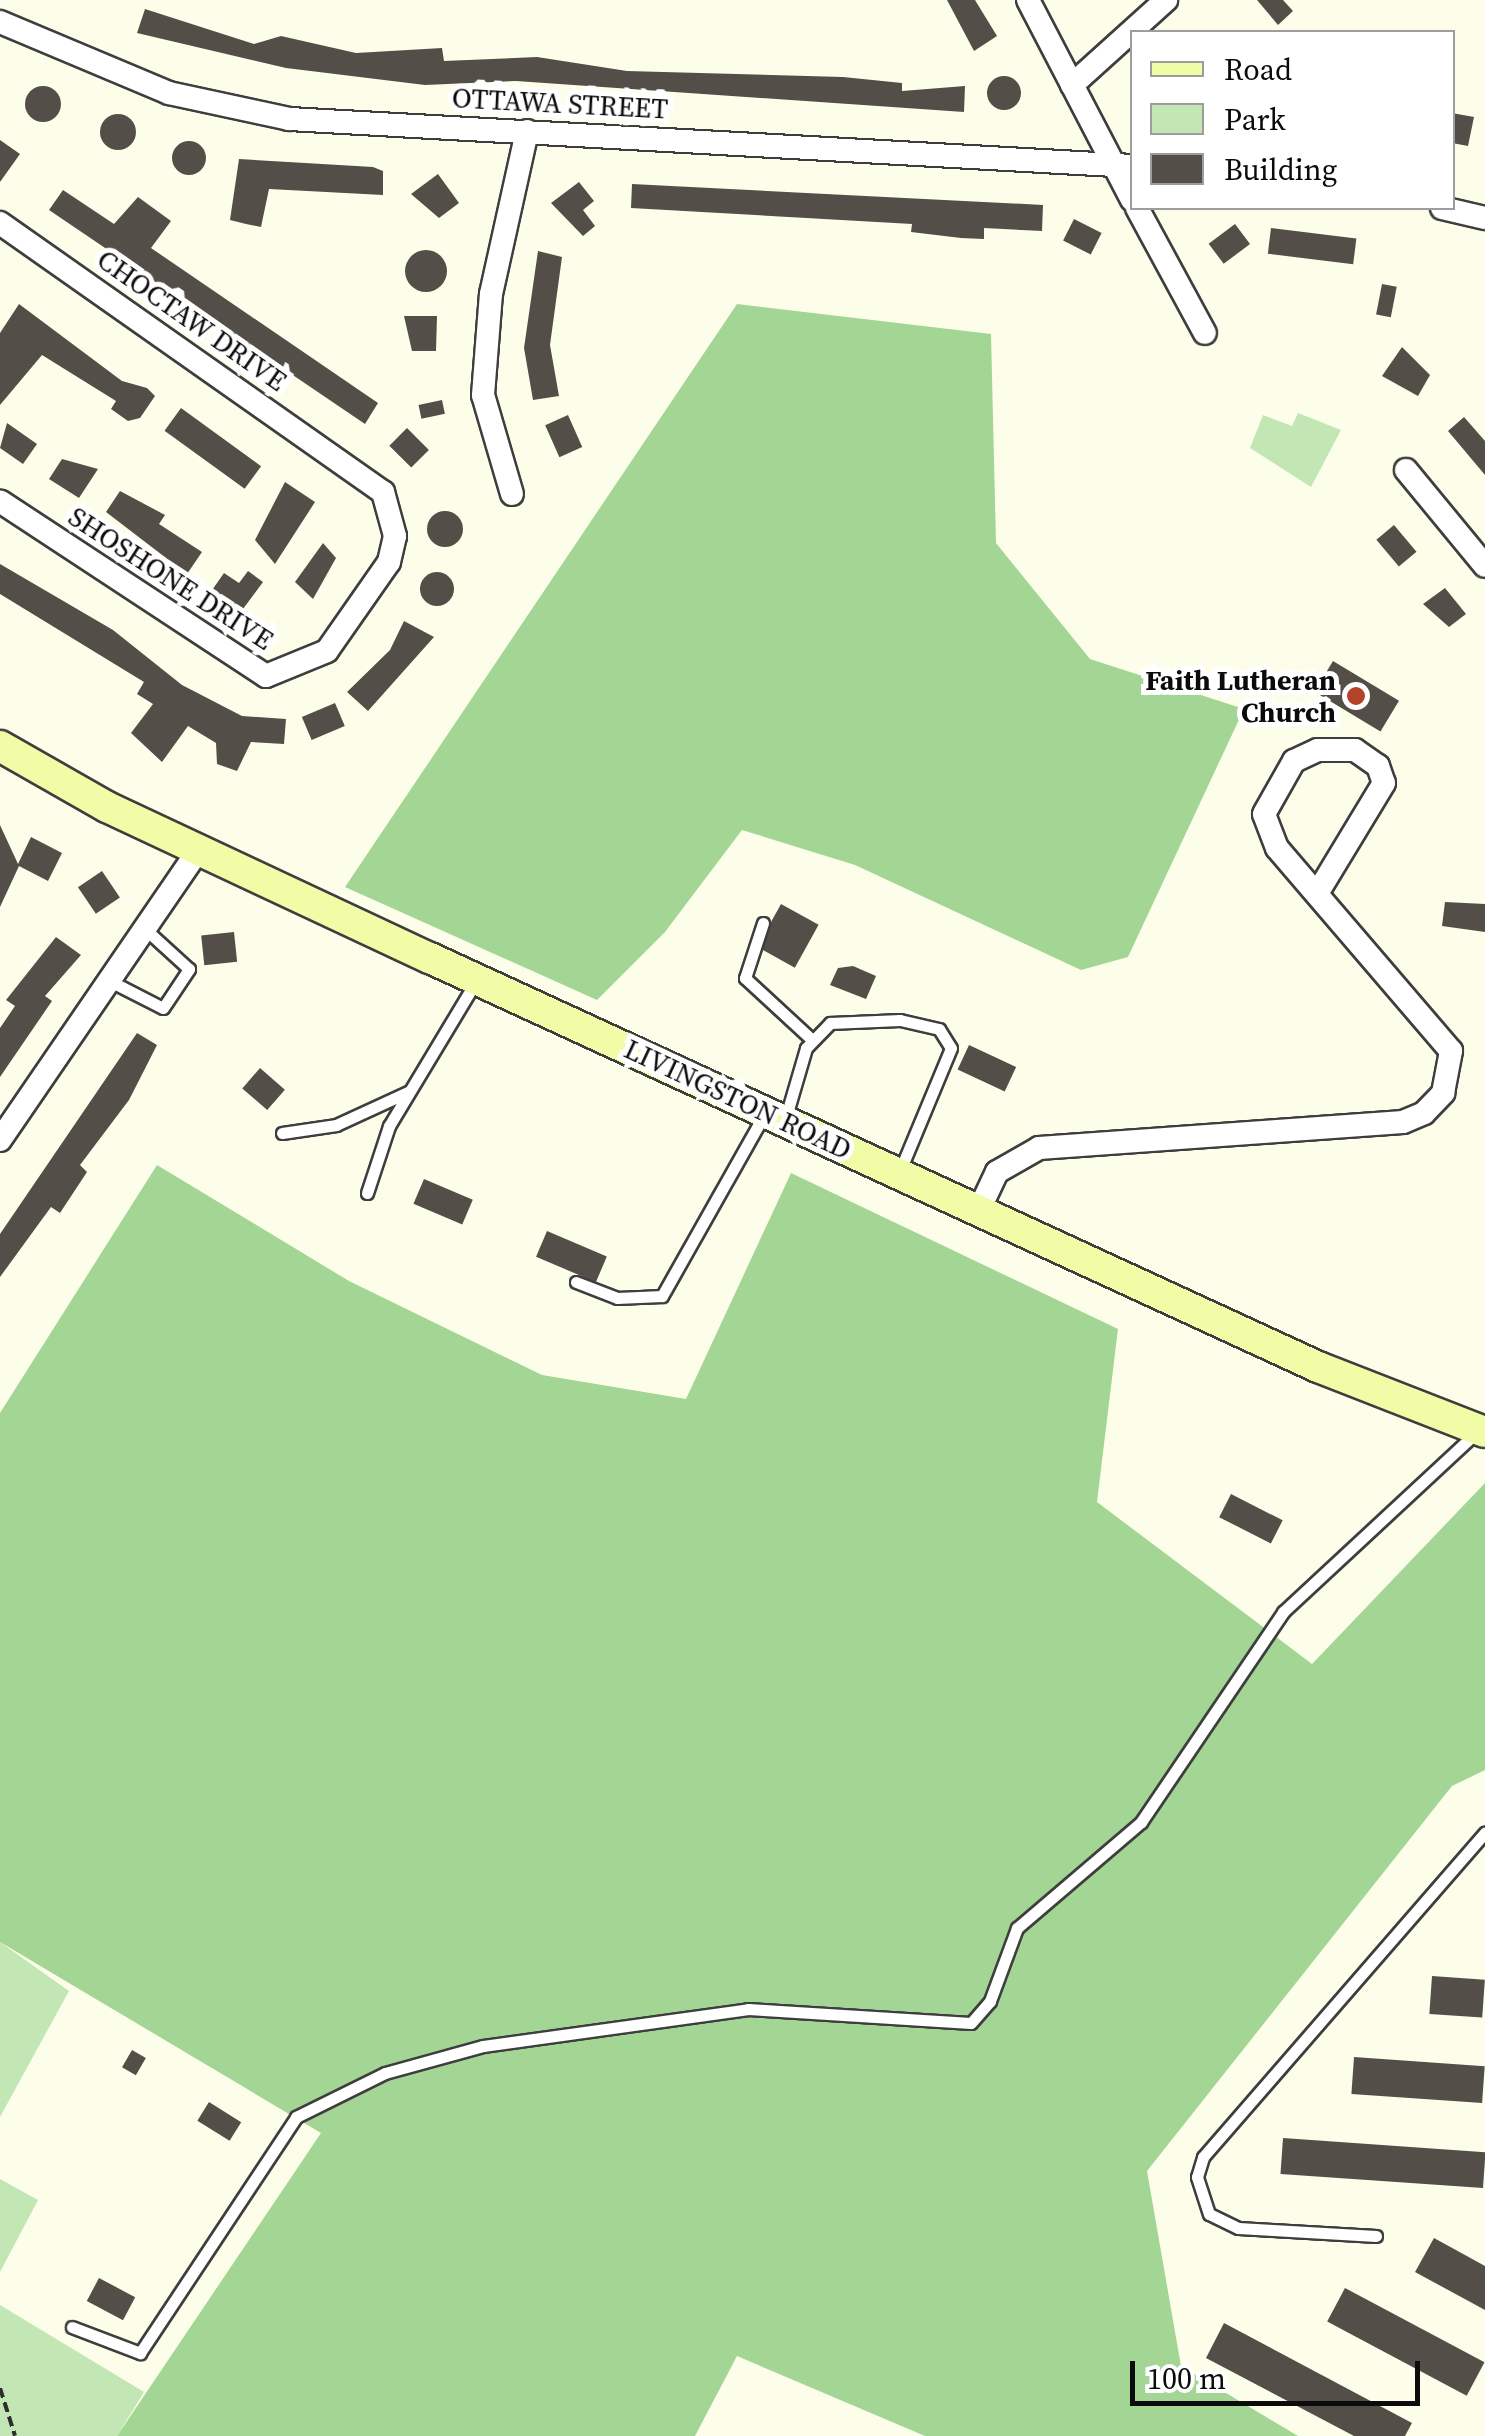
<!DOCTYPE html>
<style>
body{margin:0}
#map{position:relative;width:1485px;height:2436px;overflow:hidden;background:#fdfee9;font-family:"Source Serif 4",serif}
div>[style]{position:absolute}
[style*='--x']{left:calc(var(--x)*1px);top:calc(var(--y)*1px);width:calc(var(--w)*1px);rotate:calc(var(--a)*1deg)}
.green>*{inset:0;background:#c3e6b5}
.forest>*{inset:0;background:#a3d695}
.building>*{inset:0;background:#534f48;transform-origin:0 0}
.round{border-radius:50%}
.path>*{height:4px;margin-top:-2px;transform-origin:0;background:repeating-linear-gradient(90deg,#2d2d2d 0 10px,transparent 0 15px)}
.roads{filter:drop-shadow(2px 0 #3e3e3e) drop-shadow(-2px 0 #3e3e3e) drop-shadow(0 2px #3e3e3e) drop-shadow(0 -2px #3e3e3e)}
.service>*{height:11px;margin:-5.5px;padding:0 5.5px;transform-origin:5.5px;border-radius:5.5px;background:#fff}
.minor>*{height:22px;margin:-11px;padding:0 11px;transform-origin:11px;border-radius:11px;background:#fff}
.secondary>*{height:30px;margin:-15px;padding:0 15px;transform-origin:15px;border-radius:15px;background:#f1fca7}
.dots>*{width:28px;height:28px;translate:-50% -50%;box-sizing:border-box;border:5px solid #fff;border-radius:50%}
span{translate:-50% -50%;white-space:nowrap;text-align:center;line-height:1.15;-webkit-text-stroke:10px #fff;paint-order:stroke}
.street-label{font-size:28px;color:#0b0b0b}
.poi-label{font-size:28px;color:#0b0b0b;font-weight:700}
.right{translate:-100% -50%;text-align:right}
.legend{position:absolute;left:1130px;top:30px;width:325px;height:180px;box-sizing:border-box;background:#fff;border:2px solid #9d9d9d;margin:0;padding:12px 18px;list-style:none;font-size:30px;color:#0b0b0b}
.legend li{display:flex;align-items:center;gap:20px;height:50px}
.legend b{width:50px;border:2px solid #9d9d9d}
.scale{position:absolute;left:1130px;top:2361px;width:290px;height:45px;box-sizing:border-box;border:5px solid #0b0b0b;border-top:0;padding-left:12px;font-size:30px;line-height:35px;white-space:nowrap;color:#0b0b0b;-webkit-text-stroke:8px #fff;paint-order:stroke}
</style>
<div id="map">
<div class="green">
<div style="clip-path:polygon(1298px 413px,1341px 430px,1311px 487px,1250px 448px,1263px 415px,1292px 426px)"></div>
<div style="clip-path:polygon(0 1942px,69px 1991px,0 2117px)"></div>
<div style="clip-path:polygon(0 2179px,38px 2200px,0 2272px)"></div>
<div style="clip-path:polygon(0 2305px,144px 2392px,117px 2436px,0 2436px)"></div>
</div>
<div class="forest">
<div style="clip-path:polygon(737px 304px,991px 334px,996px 543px,1090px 659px,1244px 709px,1128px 957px,1081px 970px,855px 865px,742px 830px,665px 932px,597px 1000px,345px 887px)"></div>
<div style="clip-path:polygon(157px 1165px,349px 1281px,542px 1375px,686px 1399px,791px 1173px,1118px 1329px,1097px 1502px,1312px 1664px,1485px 1483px,1485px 1770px,1452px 1786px,1147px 2171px,1181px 2366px,1298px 2436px,925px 2436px,737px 2356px,695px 2436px,117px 2436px,321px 2133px,0 1942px,0 1413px)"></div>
</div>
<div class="building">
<div style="clip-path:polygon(947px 0,975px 0,997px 36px,974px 51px)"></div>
<div style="clip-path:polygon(1257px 0,1283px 0,1293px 11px,1278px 25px)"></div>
<div style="clip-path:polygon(145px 9px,254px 44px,281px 36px,356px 53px,442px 48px,444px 61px,537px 57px,627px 71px,843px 77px,902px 83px,902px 91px,965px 86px,964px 112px,516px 81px,425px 85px,286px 68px,137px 33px)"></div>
<div class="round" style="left:987px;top:76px;width:34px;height:34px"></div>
<div class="round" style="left:25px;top:86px;width:36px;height:36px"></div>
<div style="clip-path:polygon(1452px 113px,1474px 117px,1468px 146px,1452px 143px)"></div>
<div class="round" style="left:100px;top:114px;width:36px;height:36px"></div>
<div style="clip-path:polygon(0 140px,20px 154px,0 182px)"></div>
<div class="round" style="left:172px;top:141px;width:34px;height:34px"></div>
<div style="clip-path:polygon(239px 159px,373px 167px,383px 171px,383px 195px,269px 189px,261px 227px,246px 224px,230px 220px)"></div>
<div style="clip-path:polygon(438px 174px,459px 203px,439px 218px,411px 194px)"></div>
<div style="clip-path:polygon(579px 182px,594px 201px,583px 210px,595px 226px,583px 236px,551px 203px)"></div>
<div style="clip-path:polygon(632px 184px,1043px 205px,1042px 231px,984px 228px,984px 239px,961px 238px,911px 232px,912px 224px,631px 208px)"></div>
<div style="clip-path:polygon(63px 190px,114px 224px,138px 197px,171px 221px,151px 248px,378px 403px,365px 424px,49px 210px)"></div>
<div style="left:1074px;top:219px;width:31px;height:24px;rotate:27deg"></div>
<div style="left:1235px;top:224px;width:25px;height:33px;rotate:53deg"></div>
<div style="left:1271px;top:228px;width:86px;height:26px;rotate:7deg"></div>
<div class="round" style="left:405px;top:250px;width:42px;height:42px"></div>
<div style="clip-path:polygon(538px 251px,562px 257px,550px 345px,559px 396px,533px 400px,524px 348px)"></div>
<div style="left:1382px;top:284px;width:15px;height:31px;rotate:11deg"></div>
<div style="clip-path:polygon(19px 304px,122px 381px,147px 388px,155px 396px,140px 418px,128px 421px,111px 409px,116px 401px,42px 355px,0 405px,0 333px)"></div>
<div style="clip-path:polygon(404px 316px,437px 316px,436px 351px,412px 351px)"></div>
<div style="clip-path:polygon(1402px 347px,1430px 375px,1418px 396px,1382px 376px)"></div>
<div style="left:442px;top:400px;width:14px;height:24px;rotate:78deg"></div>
<div style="left:181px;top:408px;width:99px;height:28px;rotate:36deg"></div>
<div style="left:568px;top:415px;width:35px;height:25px;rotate:66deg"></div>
<div style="clip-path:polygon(1464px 417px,1485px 441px,1485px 475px,1448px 431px)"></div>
<div style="clip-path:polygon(7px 423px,37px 444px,23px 464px,0 448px)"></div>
<div style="left:407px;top:428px;width:31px;height:25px;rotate:45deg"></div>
<div style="clip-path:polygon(62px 459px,98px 469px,79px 498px,49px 479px)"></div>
<div style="clip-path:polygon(285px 482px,315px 502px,275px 564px,255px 540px)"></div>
<div style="clip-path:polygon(120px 491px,165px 515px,159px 524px,202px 552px,187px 574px,106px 512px)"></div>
<div class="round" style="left:427px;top:511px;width:36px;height:36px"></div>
<div style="left:1394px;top:525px;width:35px;height:23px;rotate:50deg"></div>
<div style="clip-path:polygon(323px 543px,336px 558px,313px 599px,295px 582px)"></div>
<div style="clip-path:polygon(0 564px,113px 630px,182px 685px,242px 716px,286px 719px,284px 744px,251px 742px,237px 771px,217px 764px,216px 743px,188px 726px,162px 762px,131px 733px,153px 704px,137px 694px,144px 682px,0 594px)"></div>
<div style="clip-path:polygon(248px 571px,263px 582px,240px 613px,210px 593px,224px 573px,239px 583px)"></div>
<div class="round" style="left:420px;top:572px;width:34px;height:34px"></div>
<div style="clip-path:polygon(1445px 588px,1466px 614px,1449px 627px,1423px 604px)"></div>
<div style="clip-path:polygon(404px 621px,434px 637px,368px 711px,347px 692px,390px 650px)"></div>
<div style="left:1333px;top:661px;width:77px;height:36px;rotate:31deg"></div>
<div style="left:335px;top:703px;width:25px;height:36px;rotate:67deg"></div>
<div style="clip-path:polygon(0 825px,18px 864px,31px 837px,62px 853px,48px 881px,19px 866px,0 907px)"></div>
<div style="left:102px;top:871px;width:32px;height:29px;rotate:56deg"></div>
<div style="clip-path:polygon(1445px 902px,1485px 904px,1485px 932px,1442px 926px)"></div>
<div style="left:781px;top:904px;width:43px;height:49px;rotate:29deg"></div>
<div style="left:234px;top:932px;width:30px;height:33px;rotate:84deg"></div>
<div style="clip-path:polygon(56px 937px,81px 955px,45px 996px,52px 1001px,0 1077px,0 1028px,15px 1006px,6px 1000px)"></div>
<div style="clip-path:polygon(853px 966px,876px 976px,866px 999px,830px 985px,838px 968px)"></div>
<div style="clip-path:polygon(137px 1033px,157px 1045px,129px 1100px,80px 1165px,87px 1172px,60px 1213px,51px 1207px,0 1277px,0 1234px)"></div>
<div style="left:969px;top:1045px;width:52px;height:27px;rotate:25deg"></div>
<div style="left:260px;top:1068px;width:33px;height:27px;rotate:41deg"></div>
<div style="left:424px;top:1179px;width:53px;height:27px;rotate:23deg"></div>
<div style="left:547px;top:1231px;width:65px;height:28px;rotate:23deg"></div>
<div style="left:1231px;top:1494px;width:58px;height:26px;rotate:27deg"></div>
<div style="left:1432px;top:1976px;width:53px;height:38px;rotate:4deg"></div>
<div style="left:132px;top:2050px;width:16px;height:20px;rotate:30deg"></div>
<div style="left:1354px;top:2057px;width:131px;height:37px;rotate:4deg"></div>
<div style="left:209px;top:2102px;width:38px;height:22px;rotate:32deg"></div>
<div style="left:1283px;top:2138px;width:203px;height:36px;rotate:4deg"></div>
<div style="clip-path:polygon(1434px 2238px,1485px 2266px,1485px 2310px,1415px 2272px)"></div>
<div style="left:99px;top:2278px;width:41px;height:26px;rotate:28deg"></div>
<div style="left:1345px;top:2288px;width:158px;height:38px;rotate:28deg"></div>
<div style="clip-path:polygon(1224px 2323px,1412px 2423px,1405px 2436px,1354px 2436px,1206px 2358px)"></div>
</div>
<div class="path">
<div style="--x:0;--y:2388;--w:50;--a:72.6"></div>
</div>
<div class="roads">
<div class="service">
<div style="--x:763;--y:923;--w:58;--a:108.1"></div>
<div style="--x:745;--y:978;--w:90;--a:42.7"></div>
<div style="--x:110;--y:981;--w:59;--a:27"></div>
<div style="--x:163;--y:1008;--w:47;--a:-56.3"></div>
<div style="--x:189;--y:969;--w:59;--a:-137.7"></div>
<div style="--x:785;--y:1120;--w:75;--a:-73.7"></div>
<div style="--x:806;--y:1048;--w:35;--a:-46"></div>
<div style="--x:830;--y:1023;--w:70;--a:-2.5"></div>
<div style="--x:900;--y:1020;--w:40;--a:13"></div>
<div style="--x:939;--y:1029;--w:22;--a:58"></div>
<div style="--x:951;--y:1048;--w:135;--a:112.6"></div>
<div style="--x:282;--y:1133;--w:55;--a:-8.4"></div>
<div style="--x:336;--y:1125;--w:79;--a:-24.6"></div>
<div style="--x:367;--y:1193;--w:71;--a:-71.8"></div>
<div style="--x:389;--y:1126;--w:167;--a:-59"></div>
<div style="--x:576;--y:1282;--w:44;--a:21.3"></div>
<div style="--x:617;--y:1298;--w:45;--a:-2.5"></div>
<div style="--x:662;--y:1296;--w:208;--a:-60.6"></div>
<div style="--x:1376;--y:2236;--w:138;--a:-176.7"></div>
<div style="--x:1238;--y:2228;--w:32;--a:-154"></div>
<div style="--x:1209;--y:2214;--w:39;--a:-108"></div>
<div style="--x:1197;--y:2177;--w:21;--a:-73"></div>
<div style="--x:1203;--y:2157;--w:430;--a:-49"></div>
<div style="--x:72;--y:2327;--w:73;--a:20.9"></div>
<div style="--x:140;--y:2353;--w:283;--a:-56.5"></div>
<div style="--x:296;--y:2117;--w:99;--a:-26.3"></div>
<div style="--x:385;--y:2073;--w:102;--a:-15.4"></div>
<div style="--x:483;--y:2046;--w:268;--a:-7.9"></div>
<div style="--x:748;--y:2009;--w:223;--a:3.6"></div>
<div style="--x:971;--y:2023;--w:29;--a:-49"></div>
<div style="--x:990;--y:2001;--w:78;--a:-69.7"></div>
<div style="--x:1017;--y:1928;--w:163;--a:-40.5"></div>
<div style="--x:1141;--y:1822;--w:254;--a:-55.9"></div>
<div style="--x:1283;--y:1612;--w:266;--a:-42.9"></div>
</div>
<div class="minor">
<div style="--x:1028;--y:0;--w:225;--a:62.5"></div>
<div style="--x:0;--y:22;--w:183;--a:22.8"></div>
<div style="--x:169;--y:93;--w:123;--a:12.2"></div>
<div style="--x:289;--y:119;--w:844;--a:3.19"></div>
<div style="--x:1072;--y:85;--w:127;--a:-42.1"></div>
<div style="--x:1137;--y:208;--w:142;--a:61.5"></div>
<div style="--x:1442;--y:208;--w:44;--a:13.1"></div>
<div style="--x:0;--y:223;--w:468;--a:35.1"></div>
<div style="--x:383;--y:492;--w:46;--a:74.7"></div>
<div style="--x:395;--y:536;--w:27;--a:103"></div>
<div style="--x:389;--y:562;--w:108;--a:124.9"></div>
<div style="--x:327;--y:651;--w:66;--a:157.7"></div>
<div style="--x:266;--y:676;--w:318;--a:-146.7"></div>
<div style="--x:1406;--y:470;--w:124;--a:50.5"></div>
<div style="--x:512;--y:494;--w:103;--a:-106.3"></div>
<div style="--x:483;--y:395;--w:101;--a:-85.5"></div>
<div style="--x:491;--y:294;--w:167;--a:-77.5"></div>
<div style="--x:0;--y:1140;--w:354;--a:-55.6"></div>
<div style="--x:979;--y:1210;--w:42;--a:-64.7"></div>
<div style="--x:997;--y:1172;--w:48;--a:-29.7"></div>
<div style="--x:1039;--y:1148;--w:365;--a:-4.1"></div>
<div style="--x:1403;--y:1122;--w:23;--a:-23"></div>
<div style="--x:1424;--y:1113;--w:28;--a:-46"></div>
<div style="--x:1443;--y:1093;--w:43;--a:-79.2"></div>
<div style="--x:1451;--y:1051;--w:267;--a:-130.6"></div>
<div style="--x:1277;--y:848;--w:36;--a:-111"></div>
<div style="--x:1264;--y:814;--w:61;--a:-60.5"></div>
<div style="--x:1294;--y:761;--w:26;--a:-25"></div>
<div style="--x:1318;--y:750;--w:37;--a:0"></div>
<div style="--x:1355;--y:750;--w:28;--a:35"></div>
<div style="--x:1378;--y:766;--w:18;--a:71"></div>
<div style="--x:1384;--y:783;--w:127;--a:121.2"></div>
</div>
<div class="secondary">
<div style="--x:0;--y:746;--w:123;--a:29.7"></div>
<div style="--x:107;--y:807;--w:357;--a:25.1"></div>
<div style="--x:430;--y:958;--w:978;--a:24.73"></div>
<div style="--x:1318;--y:1367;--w:179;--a:21.3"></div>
</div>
</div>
<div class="dots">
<div style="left:1356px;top:696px;background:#b44429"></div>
</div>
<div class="street-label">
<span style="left:560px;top:103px;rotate:3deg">OTTAWA STREET</span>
<span style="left:192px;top:320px;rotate:35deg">CHOCTAW DRIVE</span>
<span style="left:171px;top:578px;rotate:33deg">SHOSHONE DRIVE</span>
<span style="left:738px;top:1099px;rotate:25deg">LIVINGSTON ROAD</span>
</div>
<div class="poi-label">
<span class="right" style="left:1336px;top:696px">Faith Lutheran<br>Church</span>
</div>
<ul class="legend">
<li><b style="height:12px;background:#f1fca7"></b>Road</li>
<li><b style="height:28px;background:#c3e6b5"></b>Park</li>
<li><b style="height:28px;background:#534f48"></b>Building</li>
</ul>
<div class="scale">100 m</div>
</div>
